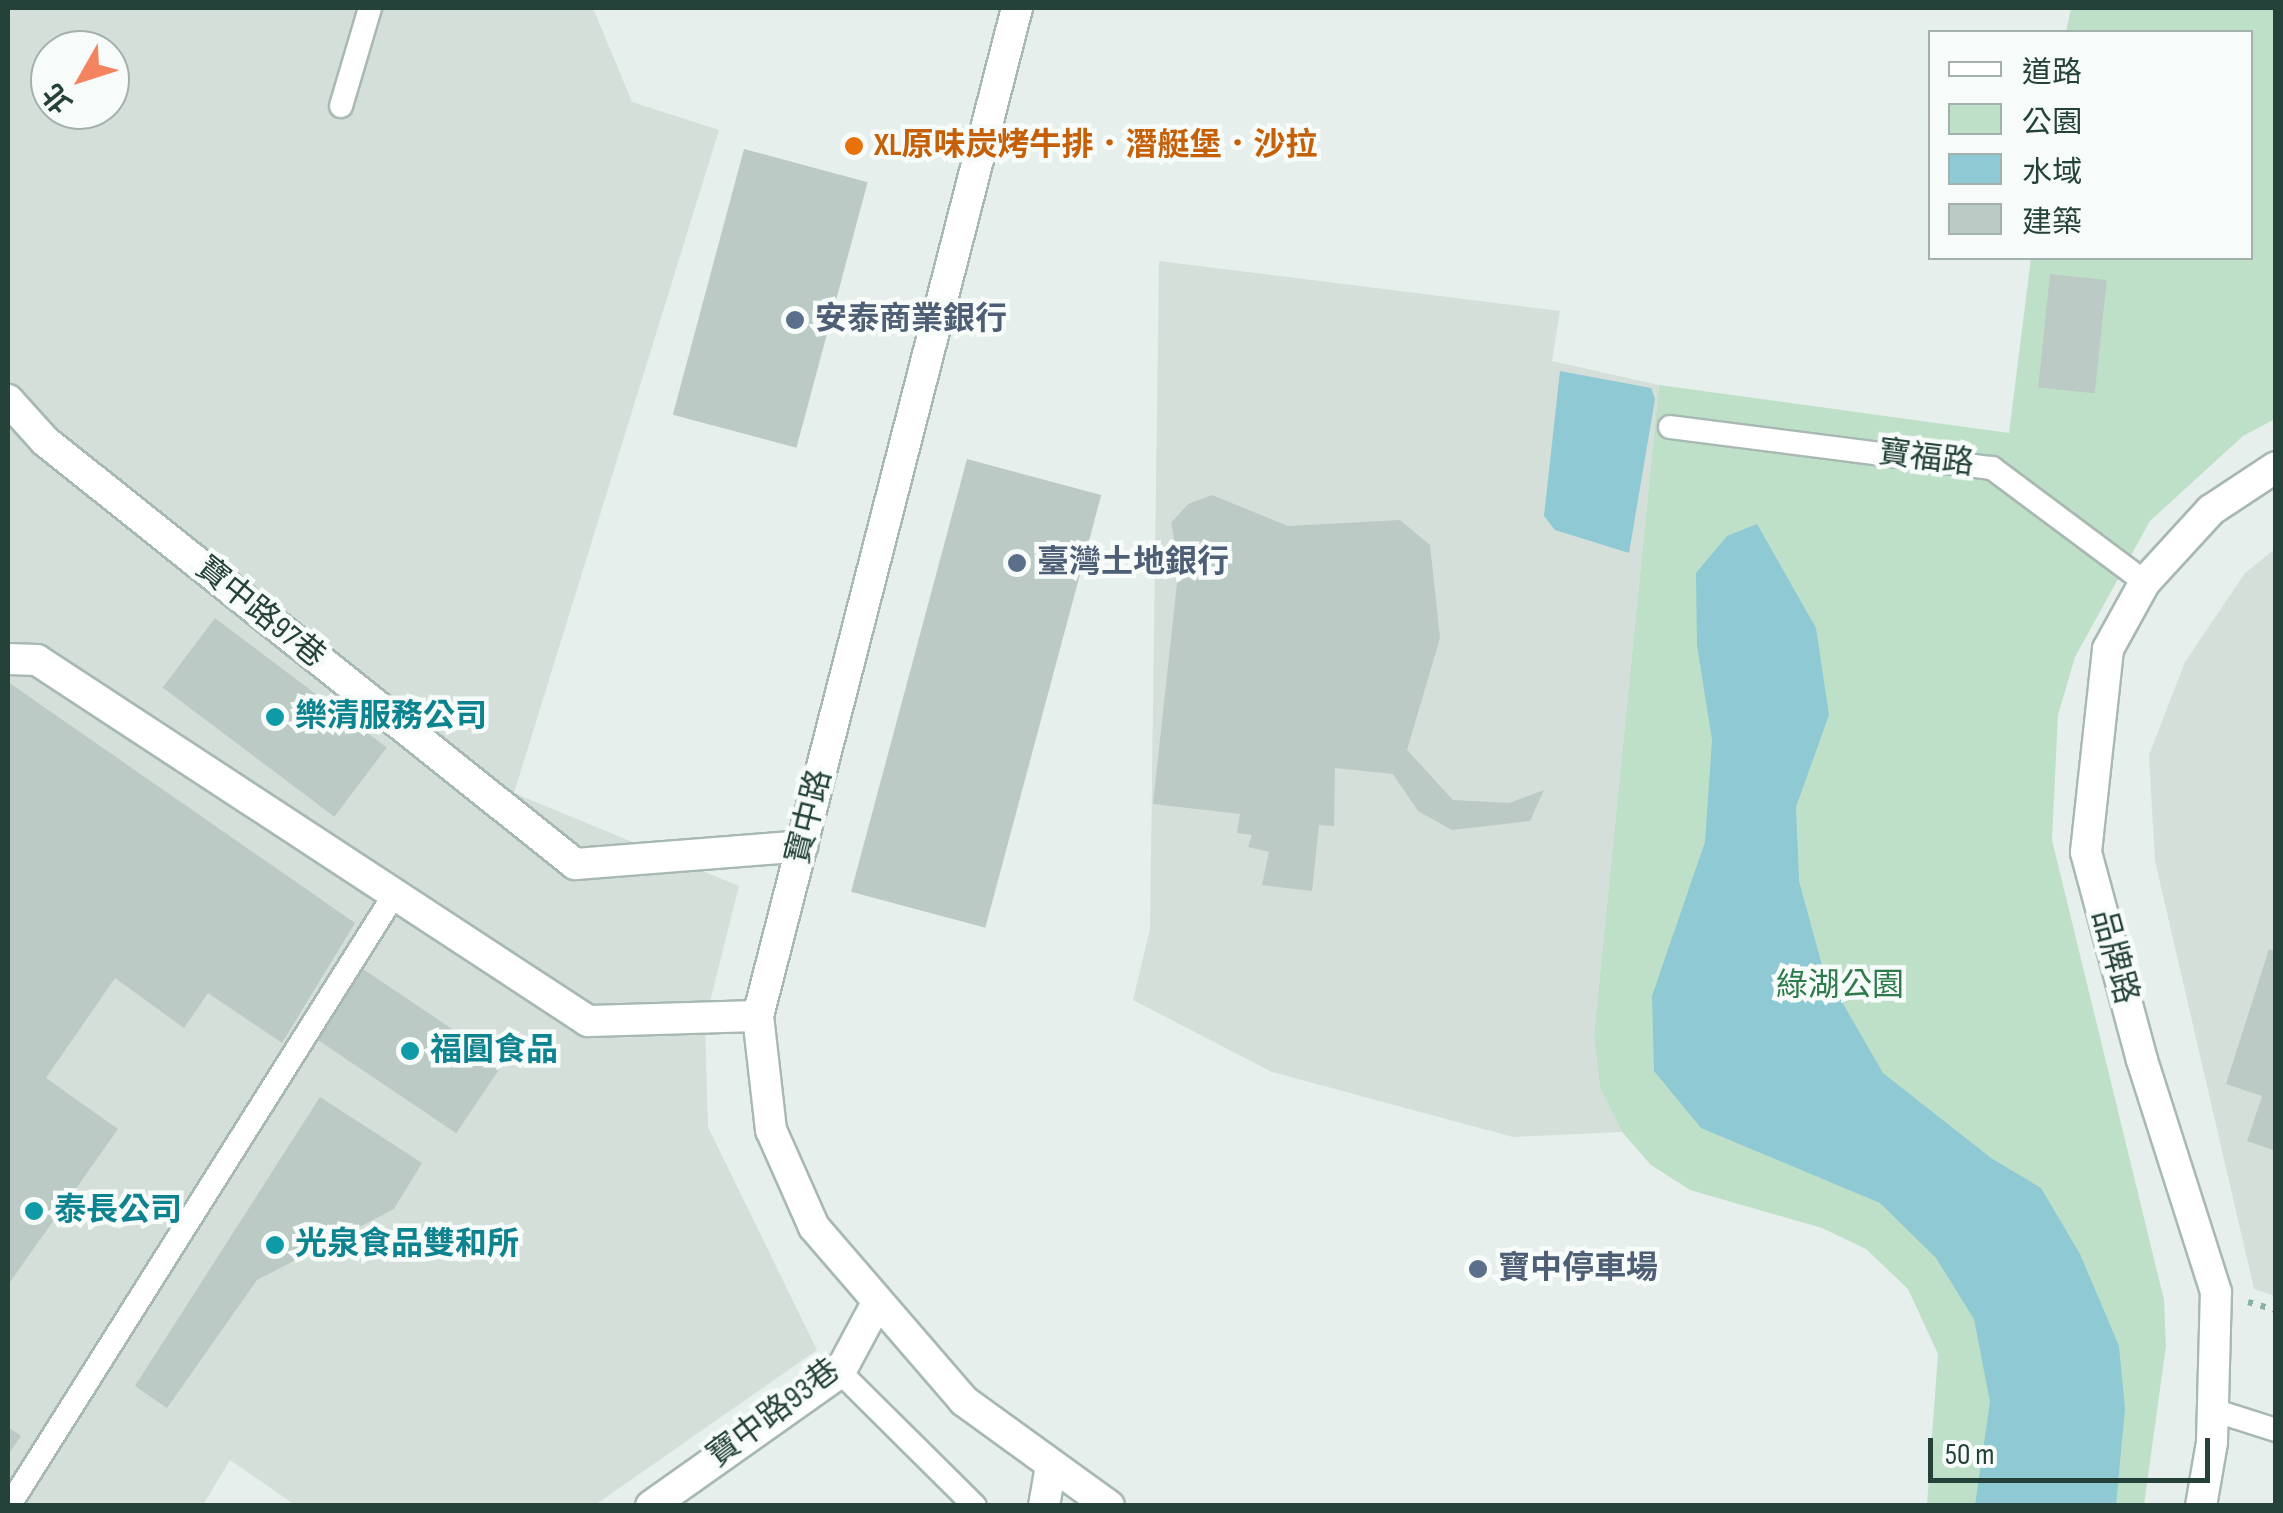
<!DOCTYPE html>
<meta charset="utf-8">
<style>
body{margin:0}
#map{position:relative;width:2283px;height:1513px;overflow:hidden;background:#e6efeb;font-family:"Sofia Sans Condensed","Noto Sans TC",sans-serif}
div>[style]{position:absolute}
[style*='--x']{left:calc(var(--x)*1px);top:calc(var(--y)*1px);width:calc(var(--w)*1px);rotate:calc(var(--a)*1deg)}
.built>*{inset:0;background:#d4dfda}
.green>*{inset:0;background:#bfe0c8}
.water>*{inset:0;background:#8ec9d4}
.building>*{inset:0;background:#bbcac4;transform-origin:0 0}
.path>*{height:6px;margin-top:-3px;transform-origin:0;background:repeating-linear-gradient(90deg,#86b3a5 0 5px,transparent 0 13px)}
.roads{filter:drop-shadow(2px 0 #a8b8b2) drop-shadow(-2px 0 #a8b8b2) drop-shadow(0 2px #a8b8b2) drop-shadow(0 -2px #a8b8b2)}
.lane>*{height:22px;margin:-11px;padding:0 11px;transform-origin:11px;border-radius:11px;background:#fff}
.street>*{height:30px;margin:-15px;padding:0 15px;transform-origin:15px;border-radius:15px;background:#fff}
.secondary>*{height:30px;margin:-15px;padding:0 15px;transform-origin:15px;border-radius:15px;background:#fff}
.dots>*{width:28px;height:28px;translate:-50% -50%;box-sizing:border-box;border:5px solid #f7fbf9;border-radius:50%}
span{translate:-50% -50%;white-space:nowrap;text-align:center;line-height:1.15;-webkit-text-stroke:9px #f7fbf9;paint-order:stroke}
.food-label{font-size:32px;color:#c56008;font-weight:700}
.left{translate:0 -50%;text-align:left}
.service-label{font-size:32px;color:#4e5e75;font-weight:700}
.street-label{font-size:32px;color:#24423a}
.culture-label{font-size:32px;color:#0d838f;font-weight:700}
.park-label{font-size:32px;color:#2d7a4b}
.frame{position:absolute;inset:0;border:10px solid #24423a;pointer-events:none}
.legend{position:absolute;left:1928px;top:30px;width:325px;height:230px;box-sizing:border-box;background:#f7fbf9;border:2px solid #a3b1ad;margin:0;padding:12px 18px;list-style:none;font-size:30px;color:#24423a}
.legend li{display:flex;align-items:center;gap:20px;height:50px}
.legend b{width:50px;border:2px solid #a3b1ad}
.north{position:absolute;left:30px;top:30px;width:100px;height:100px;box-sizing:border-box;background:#f7fbf9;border:2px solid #a3b1ad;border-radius:50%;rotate:231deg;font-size:28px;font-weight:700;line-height:40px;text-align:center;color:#24423a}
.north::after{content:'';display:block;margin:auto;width:35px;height:45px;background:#f4845f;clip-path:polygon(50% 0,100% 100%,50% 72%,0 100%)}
.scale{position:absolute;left:1928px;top:1438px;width:282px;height:45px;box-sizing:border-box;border:5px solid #24423a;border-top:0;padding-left:12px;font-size:30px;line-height:35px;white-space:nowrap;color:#24423a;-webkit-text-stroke:8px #f7fbf9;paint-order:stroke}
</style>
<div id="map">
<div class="built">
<div style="clip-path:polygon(evenodd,8px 8px,593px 8px,632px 102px,719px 130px,514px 793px,739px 886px,705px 1022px,708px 1127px,817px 1350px,595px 1505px,295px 1505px,230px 1460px,203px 1505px,8px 1505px,8px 8px,50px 50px,110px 50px,110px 110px,50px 110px,50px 50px)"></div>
<div style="clip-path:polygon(1159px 261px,1560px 311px,1552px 361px,1659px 385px,1594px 1035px,1600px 1088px,1622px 1132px,1513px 1137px,1272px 1072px,1133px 1000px,1150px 929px)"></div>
<div style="clip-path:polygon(2275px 549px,2275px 1296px,2254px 1289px,2155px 861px,2149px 755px,2185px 662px,2245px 573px)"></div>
</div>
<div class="green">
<div style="clip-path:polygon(2071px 8px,2275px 8px,2275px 419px,2243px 436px,2150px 521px,2075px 657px,2058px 715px,2052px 840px,2164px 1300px,2166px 1346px,2144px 1505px,1927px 1505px,1938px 1354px,1908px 1289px,1866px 1249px,1822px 1228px,1690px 1190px,1651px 1165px,1622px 1132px,1600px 1088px,1594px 1035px,1659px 385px,2009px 433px,2031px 258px,2250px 258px,2250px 32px,2066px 32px)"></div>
</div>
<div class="water">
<div style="clip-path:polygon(1560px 371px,1651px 388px,1655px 399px,1629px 553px,1555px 530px,1544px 516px)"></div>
<div style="clip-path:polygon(1757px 524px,1816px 628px,1829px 715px,1796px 807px,1799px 881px,1823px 969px,1883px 1073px,1991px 1158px,2041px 1188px,2080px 1254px,2119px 1346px,2125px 1409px,2116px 1505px,1975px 1505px,1990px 1402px,1974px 1319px,1936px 1258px,1880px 1203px,1701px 1128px,1654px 1071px,1652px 996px,1705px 842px,1712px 740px,1697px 645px,1696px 573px,1727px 536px)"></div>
</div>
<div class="building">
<div style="left:744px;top:149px;width:128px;height:275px;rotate:15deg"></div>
<div style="left:2050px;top:274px;width:57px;height:114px;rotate:6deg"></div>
<div style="left:967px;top:459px;width:139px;height:448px;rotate:15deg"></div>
<div style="clip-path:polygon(1212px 495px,1288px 526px,1400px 520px,1430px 545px,1440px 638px,1407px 750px,1453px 800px,1509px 803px,1544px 790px,1530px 821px,1452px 830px,1418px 811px,1393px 774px,1335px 768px,1334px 826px,1319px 825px,1312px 891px,1262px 885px,1269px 852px,1248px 847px,1252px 835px,1237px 833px,1240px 814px,1153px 804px,1179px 565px,1171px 523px,1188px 504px)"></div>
<div style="left:215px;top:618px;width:215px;height:87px;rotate:37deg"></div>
<div style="clip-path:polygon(8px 682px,355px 923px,282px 1043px,208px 993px,184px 1028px,115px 978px,46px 1078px,118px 1129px,8px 1285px)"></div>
<div style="clip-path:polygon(2269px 949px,2276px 952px,2276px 1151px,2247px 1141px,2262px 1096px,2226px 1084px)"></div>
<div style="left:363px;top:969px;width:169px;height:84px;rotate:34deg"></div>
<div style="clip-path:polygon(320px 1097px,422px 1163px,394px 1209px,257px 1280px,167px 1408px,135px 1386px)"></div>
<div style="clip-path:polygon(8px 1427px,21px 1436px,8px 1455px)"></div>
</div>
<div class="path">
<div style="--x:2248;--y:1302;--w:29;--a:16"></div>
</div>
<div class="roads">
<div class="lane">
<div style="--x:341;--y:106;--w:102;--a:-73.5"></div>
<div style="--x:1670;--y:427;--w:325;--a:7.3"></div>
<div style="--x:1992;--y:468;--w:191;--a:36.7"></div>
<div style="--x:840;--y:1372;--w:190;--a:44.8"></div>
<div style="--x:2213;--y:1410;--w:66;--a:17.6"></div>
<div style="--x:9;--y:1506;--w:726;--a:-57.78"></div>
</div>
<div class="street">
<div style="--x:8;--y:400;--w:55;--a:47.9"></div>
<div style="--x:45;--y:441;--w:678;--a:38.59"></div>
<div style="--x:575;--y:864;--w:228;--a:-4.5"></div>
<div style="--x:8;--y:659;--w:29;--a:2"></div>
<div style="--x:37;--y:660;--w:659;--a:33.23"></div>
<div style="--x:588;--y:1021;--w:170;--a:-1.7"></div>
<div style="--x:651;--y:1506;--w:232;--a:-35.3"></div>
<div style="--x:840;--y:1372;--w:76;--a:-61.8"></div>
<div style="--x:1044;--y:1506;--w:41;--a:-80.1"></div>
<div style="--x:2201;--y:1506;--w:65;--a:-80.2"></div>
<div style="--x:2212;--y:1442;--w:150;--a:-88.5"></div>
<div style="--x:2216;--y:1292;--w:244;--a:-107.7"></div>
<div style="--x:2142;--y:1060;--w:215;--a:-105.1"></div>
<div style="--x:2086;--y:852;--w:204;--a:-83.8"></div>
<div style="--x:2108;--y:649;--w:77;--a:-61.1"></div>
<div style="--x:2145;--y:582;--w:98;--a:-47.5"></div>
<div style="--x:2211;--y:510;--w:78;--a:-33.5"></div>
</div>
<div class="secondary">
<div style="--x:1017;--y:8;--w:1041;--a:104.41"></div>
<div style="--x:758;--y:1016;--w:115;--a:83.5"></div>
<div style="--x:771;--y:1130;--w:106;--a:66.1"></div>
<div style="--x:814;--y:1227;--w:230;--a:49.2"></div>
<div style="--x:964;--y:1401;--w:179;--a:35.9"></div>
</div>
</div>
<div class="dots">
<div style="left:854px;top:146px;background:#e8710a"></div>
<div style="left:795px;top:320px;background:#5c6f8a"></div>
<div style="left:1017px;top:563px;background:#5c6f8a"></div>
<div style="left:275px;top:717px;background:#0f9aa8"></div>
<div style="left:410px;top:1051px;background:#0f9aa8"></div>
<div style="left:34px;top:1211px;background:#0f9aa8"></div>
<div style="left:275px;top:1245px;background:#0f9aa8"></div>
<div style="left:1478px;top:1269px;background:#5c6f8a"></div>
</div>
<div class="food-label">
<span class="left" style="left:874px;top:146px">XL原味炭烤牛排．潛艇堡．沙拉</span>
</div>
<div class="service-label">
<span class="left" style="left:815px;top:320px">安泰商業銀行</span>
<span class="left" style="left:1037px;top:563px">臺灣土地銀行</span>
<span class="left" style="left:1498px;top:1269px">寶中停車場</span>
</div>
<div class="street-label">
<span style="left:1926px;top:459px;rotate:7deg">寶福路</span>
<span style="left:260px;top:613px;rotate:39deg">寶中路97巷</span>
<span style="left:810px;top:817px;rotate:-76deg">寶中路</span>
<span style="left:2114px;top:957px;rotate:75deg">品牌路</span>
<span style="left:774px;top:1414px;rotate:-37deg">寶中路93巷</span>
</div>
<div class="culture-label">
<span class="left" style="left:295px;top:717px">樂清服務公司</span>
<span class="left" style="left:430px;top:1051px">福圓食品</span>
<span class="left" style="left:54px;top:1211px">泰長公司</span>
<span class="left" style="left:295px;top:1245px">光泉食品雙和所</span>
</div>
<div class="park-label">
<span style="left:1840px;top:986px">綠湖公園</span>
</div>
<div class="frame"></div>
<ul class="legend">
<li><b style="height:12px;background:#fff"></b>道路</li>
<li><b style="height:28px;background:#bfe0c8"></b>公園</li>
<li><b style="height:28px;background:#8ec9d4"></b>水域</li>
<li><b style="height:28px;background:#bbcac4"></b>建築</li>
</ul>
<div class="north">北</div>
<div class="scale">50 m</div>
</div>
